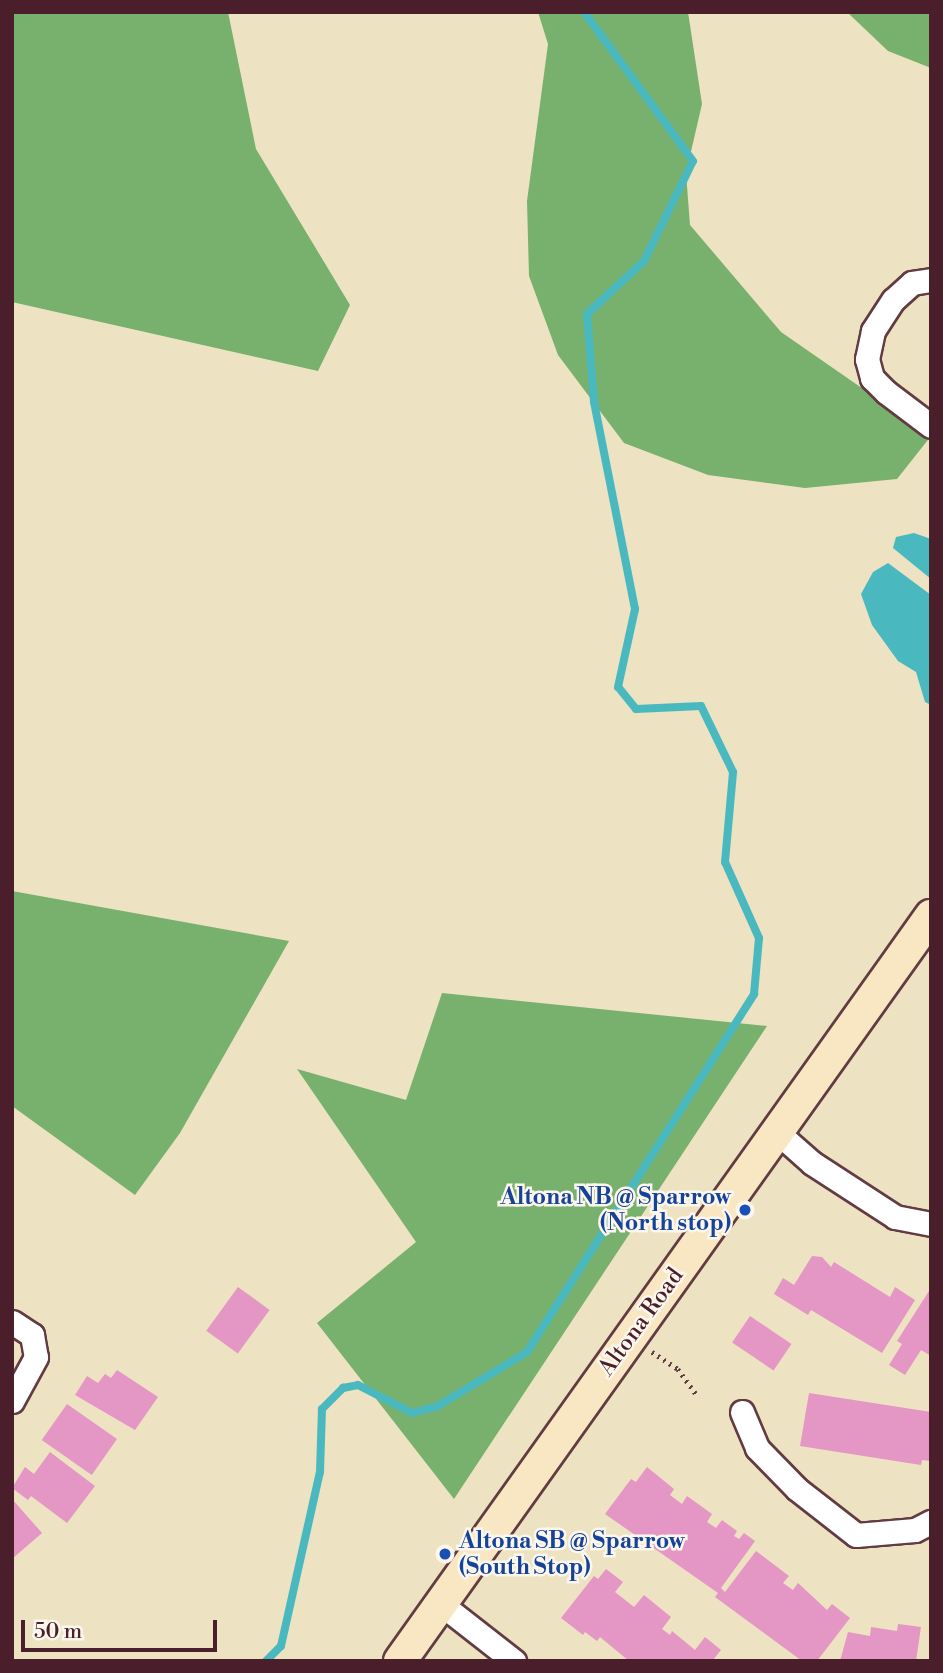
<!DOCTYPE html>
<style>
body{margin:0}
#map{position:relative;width:943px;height:1673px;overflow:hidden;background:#ede2c2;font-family:"Libre Bodoni",serif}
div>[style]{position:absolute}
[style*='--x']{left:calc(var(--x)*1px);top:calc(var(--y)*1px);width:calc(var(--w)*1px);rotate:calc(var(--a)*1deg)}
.forest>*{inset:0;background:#78b06d}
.water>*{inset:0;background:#4ab9bf}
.stream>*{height:8px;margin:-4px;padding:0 4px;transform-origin:4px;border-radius:4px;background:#4ab9bf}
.building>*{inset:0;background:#e496c4;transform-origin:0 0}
.path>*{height:4.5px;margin-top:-2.25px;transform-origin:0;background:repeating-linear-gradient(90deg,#623c42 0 2px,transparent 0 7px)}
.roads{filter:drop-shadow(2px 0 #623c42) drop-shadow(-2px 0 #623c42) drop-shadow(0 2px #623c42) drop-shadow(0 -2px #623c42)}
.minor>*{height:23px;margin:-11.5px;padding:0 11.5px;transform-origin:11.5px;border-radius:11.5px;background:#fff}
.secondary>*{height:32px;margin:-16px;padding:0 16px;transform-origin:16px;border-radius:16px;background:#f9e7c3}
.dots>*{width:19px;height:19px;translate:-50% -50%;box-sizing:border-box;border:4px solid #fbf7ec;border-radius:50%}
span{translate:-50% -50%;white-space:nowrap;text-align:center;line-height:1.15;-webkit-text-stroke:5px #fbf7ec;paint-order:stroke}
.transit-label{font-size:23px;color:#164399;font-weight:700}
.right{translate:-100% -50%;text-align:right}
.left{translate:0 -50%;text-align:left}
.street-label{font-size:23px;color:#4a1f2b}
.frame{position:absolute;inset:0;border:14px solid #4a1f2b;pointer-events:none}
.scale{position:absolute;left:21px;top:1620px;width:196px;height:32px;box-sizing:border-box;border:4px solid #4a1f2b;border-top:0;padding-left:9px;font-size:21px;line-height:24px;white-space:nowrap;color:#4a1f2b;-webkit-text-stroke:5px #fbf7ec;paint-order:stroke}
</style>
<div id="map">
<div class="forest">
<div style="clip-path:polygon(12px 12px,228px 12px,256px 149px,350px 305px,318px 371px,12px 302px)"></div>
<div style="clip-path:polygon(538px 12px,688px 12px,702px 104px,686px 173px,690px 225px,781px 332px,931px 436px,897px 479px,805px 488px,708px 475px,624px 443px,558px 355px,529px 276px,527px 201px,548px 44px)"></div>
<div style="clip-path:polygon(847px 12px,931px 12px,931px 68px,888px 51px)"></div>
<div style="clip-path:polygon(12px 891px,289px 941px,180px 1133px,135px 1195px,12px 1106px)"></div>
<div style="clip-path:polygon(442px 993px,767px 1026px,454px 1499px,317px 1323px,416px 1242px,297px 1069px,406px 1100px)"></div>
</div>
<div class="water">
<div style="clip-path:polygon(914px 533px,931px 539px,931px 579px,893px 548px,896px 537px)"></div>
<div style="clip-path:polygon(888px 563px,931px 595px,931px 705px,925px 702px,916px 672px,898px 661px,872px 625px,861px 594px,873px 572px)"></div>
</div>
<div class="stream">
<div style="--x:266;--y:1661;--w:21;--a:-45"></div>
<div style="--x:281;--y:1646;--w:178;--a:-77.4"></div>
<div style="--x:320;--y:1472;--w:63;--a:-88.2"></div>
<div style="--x:322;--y:1409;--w:30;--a:-45"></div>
<div style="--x:343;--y:1388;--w:15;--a:-11"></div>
<div style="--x:358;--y:1385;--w:61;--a:27.4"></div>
<div style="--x:412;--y:1413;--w:27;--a:-15"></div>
<div style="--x:438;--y:1406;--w:104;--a:-31.2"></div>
<div style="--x:527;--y:1352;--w:424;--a:-57.6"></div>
<div style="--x:754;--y:994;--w:56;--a:-84.9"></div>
<div style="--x:759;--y:938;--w:83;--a:-114.1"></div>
<div style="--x:725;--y:862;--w:90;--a:-84.9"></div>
<div style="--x:733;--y:772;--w:73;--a:-115.9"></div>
<div style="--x:701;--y:706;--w:65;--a:177.4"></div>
<div style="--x:636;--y:709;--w:28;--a:-129"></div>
<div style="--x:618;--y:687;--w:80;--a:-77.7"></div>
<div style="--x:635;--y:609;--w:211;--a:-101.2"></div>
<div style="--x:594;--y:402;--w:88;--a:-94.5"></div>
<div style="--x:587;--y:314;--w:78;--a:-42.9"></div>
<div style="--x:644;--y:261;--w:111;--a:-63.9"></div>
<div style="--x:693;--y:161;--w:185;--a:-126.2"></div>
</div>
<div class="building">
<div style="clip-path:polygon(812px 1256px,822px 1257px,831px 1267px,834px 1262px,890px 1297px,895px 1287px,915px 1300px,882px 1353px,811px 1310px,808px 1315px,774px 1294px,783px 1278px,794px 1285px)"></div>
<div style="left:238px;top:1287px;width:39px;height:54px;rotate:36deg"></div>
<div style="clip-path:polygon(929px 1291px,931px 1356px,921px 1350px,905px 1375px,889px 1365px,902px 1344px,897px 1341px)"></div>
<div style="left:750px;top:1316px;width:50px;height:32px;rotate:34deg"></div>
<div style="clip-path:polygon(117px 1370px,158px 1397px,135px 1430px,75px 1395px,87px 1376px,98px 1383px,105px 1374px,111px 1378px)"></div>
<div style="clip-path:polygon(809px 1393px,931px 1412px,931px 1461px,922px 1460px,921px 1465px,800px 1446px)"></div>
<div style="left:67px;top:1404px;width:61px;height:44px;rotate:35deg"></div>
<div style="clip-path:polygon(50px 1452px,95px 1486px,67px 1523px,31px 1496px,28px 1500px,12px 1488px,25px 1467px,34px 1474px)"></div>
<div style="clip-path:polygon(647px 1467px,674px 1489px,670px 1495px,682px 1504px,687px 1496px,712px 1514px,707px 1522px,716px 1528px,722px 1520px,737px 1531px,734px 1536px,739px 1539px,744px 1533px,755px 1541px,721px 1588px,725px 1592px,756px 1551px,789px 1576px,783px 1583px,793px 1590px,798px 1583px,827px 1610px,832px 1604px,850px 1618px,817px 1661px,802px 1661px,715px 1597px,718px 1593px,605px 1514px,631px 1479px,636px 1482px)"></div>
<div style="clip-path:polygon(12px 1499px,42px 1533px,12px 1559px)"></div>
<div style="clip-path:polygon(606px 1569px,623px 1582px,615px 1592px,634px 1607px,644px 1595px,671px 1617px,662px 1629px,670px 1635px,672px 1631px,695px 1650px,705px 1637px,721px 1650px,712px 1661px,629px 1661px,600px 1637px,597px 1641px,585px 1632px,583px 1635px,561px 1618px,594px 1576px,598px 1579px)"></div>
<div style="clip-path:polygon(898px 1624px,921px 1627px,916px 1661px,840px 1661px,848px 1632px,870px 1636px,871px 1627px,897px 1631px)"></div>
</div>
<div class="path">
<div style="--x:652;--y:1352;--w:31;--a:33"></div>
<div style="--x:678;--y:1369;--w:31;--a:54"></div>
</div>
<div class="roads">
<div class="minor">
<div style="--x:931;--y:280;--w:19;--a:171"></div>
<div style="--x:912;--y:283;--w:25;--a:138"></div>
<div style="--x:893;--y:300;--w:37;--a:123"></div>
<div style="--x:873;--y:331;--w:29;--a:102"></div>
<div style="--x:867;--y:359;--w:20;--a:75"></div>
<div style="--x:872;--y:378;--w:20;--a:45"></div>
<div style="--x:886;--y:392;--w:56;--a:37.1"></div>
<div style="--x:777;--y:1132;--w:47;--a:41.5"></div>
<div style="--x:812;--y:1163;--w:99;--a:33"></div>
<div style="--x:895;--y:1217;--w:37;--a:11"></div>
<div style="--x:12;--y:1322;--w:24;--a:33"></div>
<div style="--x:32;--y:1335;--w:22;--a:80"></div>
<div style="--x:36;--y:1357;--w:50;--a:118.6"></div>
<div style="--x:742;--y:1412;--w:39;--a:67"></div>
<div style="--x:757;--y:1448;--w:57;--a:45.7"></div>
<div style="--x:797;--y:1489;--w:75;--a:37.9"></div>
<div style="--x:856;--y:1535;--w:59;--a:-4.8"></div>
<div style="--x:915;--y:1530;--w:18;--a:-27"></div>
<div style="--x:441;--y:1604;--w:93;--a:38"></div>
</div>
<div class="secondary">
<div style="--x:400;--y:1661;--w:915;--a:-54.52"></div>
</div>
</div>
<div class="dots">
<div style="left:745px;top:1210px;background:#1a4fb4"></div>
<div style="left:445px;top:1554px;background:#1a4fb4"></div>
</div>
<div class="transit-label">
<span class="right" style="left:731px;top:1210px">Altona NB @ Sparrow<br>(North stop)</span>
<span class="left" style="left:459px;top:1554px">Altona SB @ Sparrow<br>(South Stop)</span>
</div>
<div class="street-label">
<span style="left:641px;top:1322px;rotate:-54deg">Altona Road</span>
</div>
<div class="frame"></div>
<div class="scale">50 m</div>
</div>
